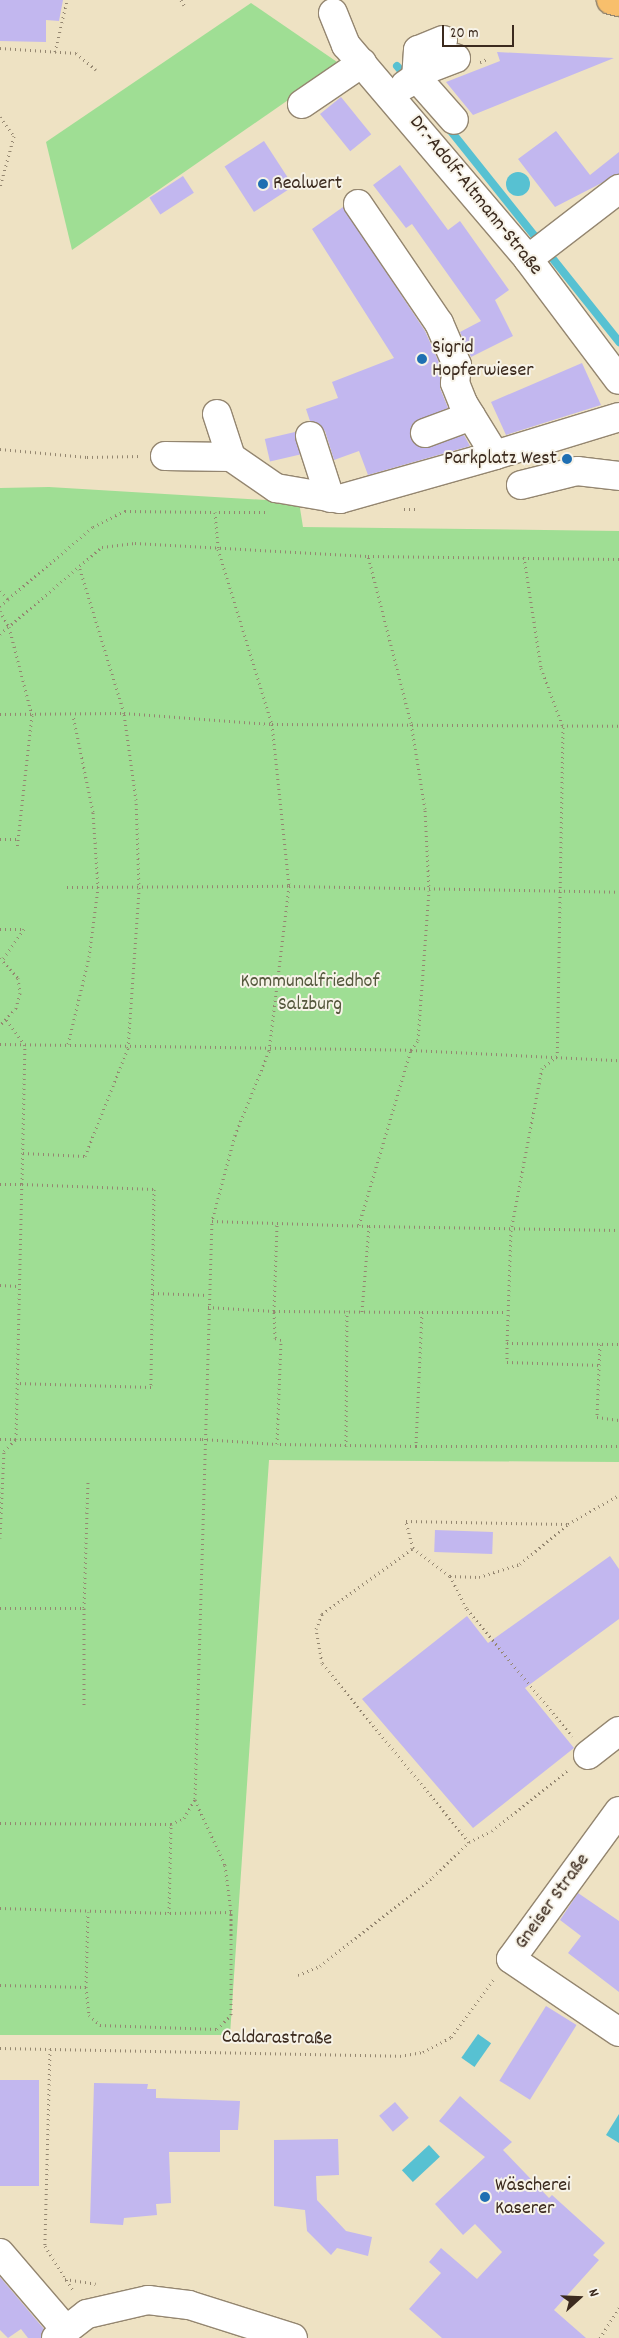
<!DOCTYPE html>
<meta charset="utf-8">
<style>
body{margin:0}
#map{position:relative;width:619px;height:2338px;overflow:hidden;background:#eee2c3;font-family:Dekko,sans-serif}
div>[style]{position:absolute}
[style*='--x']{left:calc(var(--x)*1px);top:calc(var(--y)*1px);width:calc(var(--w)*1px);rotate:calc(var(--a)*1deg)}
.green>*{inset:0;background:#9fde94}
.water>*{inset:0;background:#57c1d2;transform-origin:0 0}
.round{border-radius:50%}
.stream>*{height:8px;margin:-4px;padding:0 4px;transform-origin:4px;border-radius:4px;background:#57c1d2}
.building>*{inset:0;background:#c2b7ef;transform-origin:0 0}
.path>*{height:3px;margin-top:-1.5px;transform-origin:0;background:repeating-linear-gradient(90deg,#948670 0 1px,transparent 0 5px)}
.roads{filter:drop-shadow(1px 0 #948670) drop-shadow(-1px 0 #948670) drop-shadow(0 1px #948670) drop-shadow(0 -1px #948670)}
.minor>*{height:28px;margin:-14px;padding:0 14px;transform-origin:14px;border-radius:14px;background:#fff}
.major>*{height:28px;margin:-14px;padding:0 14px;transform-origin:14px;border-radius:14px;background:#f8bf6c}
.dots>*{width:14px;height:14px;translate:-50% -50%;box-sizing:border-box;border:2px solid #f7f3e8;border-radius:50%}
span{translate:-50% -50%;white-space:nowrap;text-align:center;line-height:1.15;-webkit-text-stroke:4px #f7f3e8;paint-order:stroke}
.poi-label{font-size:20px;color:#3b2a1e}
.left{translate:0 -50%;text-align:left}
.right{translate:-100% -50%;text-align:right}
.street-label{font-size:20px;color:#3b2a1e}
.park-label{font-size:20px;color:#54573c}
.north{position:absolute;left:554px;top:2273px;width:50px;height:50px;-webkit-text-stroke:4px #f7f3e8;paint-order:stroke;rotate:70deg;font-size:14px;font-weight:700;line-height:20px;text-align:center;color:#3b2a1e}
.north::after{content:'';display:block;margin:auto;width:18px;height:22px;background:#3b2a1e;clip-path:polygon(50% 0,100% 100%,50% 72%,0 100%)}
.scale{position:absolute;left:442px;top:25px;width:72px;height:22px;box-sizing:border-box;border:2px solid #3b2a1e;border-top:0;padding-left:6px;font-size:15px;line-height:18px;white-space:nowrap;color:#3b2a1e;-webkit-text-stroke:4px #f7f3e8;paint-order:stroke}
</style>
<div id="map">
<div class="green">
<div style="clip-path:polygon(251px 3px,340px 64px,72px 250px,46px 142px)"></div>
<div style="clip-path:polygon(49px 487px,299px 502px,303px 527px,619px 531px,619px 1462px,269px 1460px,230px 2035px,0 2035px,0 488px)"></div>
</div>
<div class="water">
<div class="round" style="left:506px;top:172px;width:24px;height:24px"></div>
<div style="left:478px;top:2034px;width:16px;height:29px;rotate:35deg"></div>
<div style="clip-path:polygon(619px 2114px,619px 2143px,606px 2135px)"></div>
<div style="left:429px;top:2145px;width:16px;height:37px;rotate:47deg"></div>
</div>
<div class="stream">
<div style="--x:397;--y:66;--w:16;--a:50"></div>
<div style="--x:446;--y:125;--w:278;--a:51.4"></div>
</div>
<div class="building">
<div style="clip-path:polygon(0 0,63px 0,59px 21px,46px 20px,46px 42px,0 41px)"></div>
<div style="clip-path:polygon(497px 52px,614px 58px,473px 115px,446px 82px,500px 61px)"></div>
<div style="left:341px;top:97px;width:48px;height:27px;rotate:51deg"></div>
<div style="clip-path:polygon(556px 131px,590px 175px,619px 152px,619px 174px,555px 207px,518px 159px)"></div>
<div style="left:264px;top:141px;width:54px;height:47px;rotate:57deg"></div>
<div style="clip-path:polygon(400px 165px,448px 230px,460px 221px,509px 290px,495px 300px,513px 336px,471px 357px,460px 332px,481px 321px,412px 224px,406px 228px,373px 185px)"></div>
<div style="left:183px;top:176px;width:20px;height:40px;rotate:57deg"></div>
<div style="clip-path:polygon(343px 207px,425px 331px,441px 367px,440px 388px,448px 408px,413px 423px,411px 439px,423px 448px,464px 435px,470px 446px,368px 475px,359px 451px,334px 460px,325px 431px,310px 421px,306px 409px,338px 398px,332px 382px,394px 358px,312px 229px)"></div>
<div style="clip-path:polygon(582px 363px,601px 405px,506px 435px,491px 402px)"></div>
<div style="left:295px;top:432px;width:23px;height:31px;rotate:77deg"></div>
<div style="left:435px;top:1530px;width:58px;height:22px;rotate:2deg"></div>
<div style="clip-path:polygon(610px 1556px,619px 1569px,619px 1619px,525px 1688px,574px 1748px,473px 1828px,362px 1699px,467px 1616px,488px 1643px)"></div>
<div style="clip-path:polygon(578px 1893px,619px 1921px,619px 1992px,568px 1953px,581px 1936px,560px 1920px)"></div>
<div style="left:546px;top:2006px;width:36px;height:88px;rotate:32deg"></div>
<div style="left:0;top:2080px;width:39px;height:106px"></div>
<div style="clip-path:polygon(94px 2083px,148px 2084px,147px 2089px,156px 2089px,156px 2098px,240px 2101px,238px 2130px,220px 2130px,220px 2152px,169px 2152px,171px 2203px,156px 2204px,157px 2215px,124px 2218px,123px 2225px,90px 2223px)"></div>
<div style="clip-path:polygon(460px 2096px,512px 2142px,503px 2150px,549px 2198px,552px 2195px,605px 2243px,593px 2255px,599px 2260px,554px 2310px,586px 2338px,442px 2338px,409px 2309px,441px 2273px,429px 2262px,441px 2248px,477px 2279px,502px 2252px,475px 2224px,463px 2235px,435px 2204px,485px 2157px,439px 2121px)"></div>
<div style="left:395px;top:2102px;width:21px;height:21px;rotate:49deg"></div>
<div style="clip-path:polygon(338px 2139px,339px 2175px,316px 2176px,317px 2200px,346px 2231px,372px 2237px,368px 2256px,337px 2248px,331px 2255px,307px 2231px,305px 2210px,274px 2206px,274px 2140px)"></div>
<div style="clip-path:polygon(0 2277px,44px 2329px,41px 2338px,28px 2338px,21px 2329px,8px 2338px,0 2330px)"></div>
</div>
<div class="path">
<div style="--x:181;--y:0;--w:6;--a:59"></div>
<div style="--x:0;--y:48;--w:76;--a:3.8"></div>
<div style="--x:76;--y:53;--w:26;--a:40"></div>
<div style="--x:55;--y:52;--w:53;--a:-77"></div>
<div style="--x:480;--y:62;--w:8;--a:-23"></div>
<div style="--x:0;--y:117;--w:24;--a:54"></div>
<div style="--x:14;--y:136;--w:53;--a:105.4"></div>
<div style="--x:0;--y:449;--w:87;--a:5.3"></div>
<div style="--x:87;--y:457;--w:54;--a:-1.1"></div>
<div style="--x:404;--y:509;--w:13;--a:0"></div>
<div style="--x:265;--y:512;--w:50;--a:180"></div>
<div style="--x:215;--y:512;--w:37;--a:85"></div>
<div style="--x:218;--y:549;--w:183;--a:72.9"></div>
<div style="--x:272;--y:724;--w:163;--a:84"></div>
<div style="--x:289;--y:886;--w:166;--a:96.9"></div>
<div style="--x:269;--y:1051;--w:91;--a:112"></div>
<div style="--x:235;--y:1135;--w:89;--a:105"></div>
<div style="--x:212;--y:1221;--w:157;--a:1.8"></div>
<div style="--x:369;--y:1226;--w:86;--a:94.7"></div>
<div style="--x:524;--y:557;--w:112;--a:81.3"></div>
<div style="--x:541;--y:668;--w:63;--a:69.6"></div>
<div style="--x:563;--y:727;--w:329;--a:91"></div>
<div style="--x:557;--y:1056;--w:19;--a:141"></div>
<div style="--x:542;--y:1068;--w:165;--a:100.8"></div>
<div style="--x:511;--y:1230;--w:113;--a:92"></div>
<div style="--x:507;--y:1343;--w:112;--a:0.5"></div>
<div style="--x:0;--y:591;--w:11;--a:45"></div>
<div style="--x:8;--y:599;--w:11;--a:139"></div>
<div style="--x:8;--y:599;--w:111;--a:-40.3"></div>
<div style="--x:93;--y:527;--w:36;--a:-27"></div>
<div style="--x:125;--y:511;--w:90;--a:0.6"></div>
<div style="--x:0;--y:611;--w:18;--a:61"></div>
<div style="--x:9;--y:627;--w:91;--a:75.4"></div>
<div style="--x:32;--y:715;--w:134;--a:96.4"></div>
<div style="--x:0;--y:634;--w:134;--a:-40.5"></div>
<div style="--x:102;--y:547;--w:33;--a:-7"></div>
<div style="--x:135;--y:543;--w:233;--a:3.2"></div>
<div style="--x:368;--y:556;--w:251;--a:0.7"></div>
<div style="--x:0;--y:714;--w:124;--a:-0.5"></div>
<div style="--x:124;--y:713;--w:148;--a:4.3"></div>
<div style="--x:272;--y:724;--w:347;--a:0.3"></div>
<div style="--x:0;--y:839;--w:18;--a:0"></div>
<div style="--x:67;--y:887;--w:222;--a:-0.3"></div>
<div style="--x:289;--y:886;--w:330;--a:1"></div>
<div style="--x:0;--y:929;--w:24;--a:0"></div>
<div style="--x:24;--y:929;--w:38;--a:125"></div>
<div style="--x:0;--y:958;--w:27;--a:48"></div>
<div style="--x:18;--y:978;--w:15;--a:82"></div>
<div style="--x:20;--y:993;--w:16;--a:105"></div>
<div style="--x:16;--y:1008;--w:23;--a:133"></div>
<div style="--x:0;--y:1044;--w:411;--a:0.8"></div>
<div style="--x:411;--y:1050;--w:208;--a:2.8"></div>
<div style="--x:68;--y:1044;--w:89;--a:-76.4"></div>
<div style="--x:89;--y:957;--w:70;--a:-82.6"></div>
<div style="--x:98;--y:888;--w:76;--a:-93.8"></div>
<div style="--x:93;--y:812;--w:99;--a:-101.7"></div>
<div style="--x:23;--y:1153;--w:62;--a:2.8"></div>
<div style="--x:85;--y:1156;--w:116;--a:-68.3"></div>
<div style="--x:128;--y:1048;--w:159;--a:-86"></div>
<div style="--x:139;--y:889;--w:89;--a:-91.9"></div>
<div style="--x:136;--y:800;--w:88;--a:-97.9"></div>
<div style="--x:124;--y:713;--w:154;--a:-107"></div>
<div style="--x:0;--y:1184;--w:22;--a:0"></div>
<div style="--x:22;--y:1184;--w:139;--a:-88.8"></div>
<div style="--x:25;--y:1045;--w:31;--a:-126"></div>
<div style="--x:359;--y:1225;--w:183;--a:-73.5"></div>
<div style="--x:411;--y:1050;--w:12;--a:-55"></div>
<div style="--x:418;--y:1040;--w:149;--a:-85.8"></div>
<div style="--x:429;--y:891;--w:82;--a:-92.8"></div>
<div style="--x:425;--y:809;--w:87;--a:-99.2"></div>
<div style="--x:411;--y:723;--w:172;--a:-104.4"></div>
<div style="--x:369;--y:1226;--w:250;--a:0.9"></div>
<div style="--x:0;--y:1285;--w:18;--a:3"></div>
<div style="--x:153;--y:1293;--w:55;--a:2.1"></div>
<div style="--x:208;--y:1307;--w:66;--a:3.5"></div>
<div style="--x:274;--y:1311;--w:88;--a:-88"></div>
<div style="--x:274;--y:1311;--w:148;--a:0.4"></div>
<div style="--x:422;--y:1312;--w:134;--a:92.6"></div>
<div style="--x:416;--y:1446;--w:139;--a:-179.2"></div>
<div style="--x:277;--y:1444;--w:104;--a:-87.8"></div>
<div style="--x:281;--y:1340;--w:6;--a:-162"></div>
<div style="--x:275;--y:1338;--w:27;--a:-92"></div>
<div style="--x:422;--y:1312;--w:85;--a:0"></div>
<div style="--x:507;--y:1343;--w:19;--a:90"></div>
<div style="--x:507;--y:1362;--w:93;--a:1.8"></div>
<div style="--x:600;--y:1344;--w:73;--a:92.4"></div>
<div style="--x:597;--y:1417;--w:22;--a:8"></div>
<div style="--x:0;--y:1439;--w:202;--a:0"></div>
<div style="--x:202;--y:1439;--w:75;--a:3.8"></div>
<div style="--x:346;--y:1446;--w:135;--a:-89.6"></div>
<div style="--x:416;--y:1446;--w:203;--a:0"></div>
<div style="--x:0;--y:1538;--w:87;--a:-87.4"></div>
<div style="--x:4;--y:1451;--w:17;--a:-45"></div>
<div style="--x:16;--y:1439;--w:255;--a:-88.7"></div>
<div style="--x:22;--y:1184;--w:132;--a:2.2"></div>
<div style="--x:154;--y:1189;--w:198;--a:90.9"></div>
<div style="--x:151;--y:1387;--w:134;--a:-178.3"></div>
<div style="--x:413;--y:1548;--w:28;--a:-105"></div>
<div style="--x:406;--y:1521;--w:161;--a:1.1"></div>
<div style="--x:450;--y:1576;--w:29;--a:2"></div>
<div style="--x:479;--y:1577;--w:43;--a:-17.6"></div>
<div style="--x:520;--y:1564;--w:62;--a:-39.8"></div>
<div style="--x:568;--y:1524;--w:59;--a:-29.6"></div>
<div style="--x:0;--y:1608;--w:84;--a:0"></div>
<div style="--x:84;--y:1608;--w:129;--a:-88.2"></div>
<div style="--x:84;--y:1705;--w:97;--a:-90"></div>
<div style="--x:195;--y:1800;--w:72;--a:65.2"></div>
<div style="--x:225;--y:1865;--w:47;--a:82.7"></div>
<div style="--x:0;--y:1823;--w:171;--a:0.3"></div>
<div style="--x:469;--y:1842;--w:232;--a:-129.4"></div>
<div style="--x:322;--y:1663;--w:35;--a:-100"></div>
<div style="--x:316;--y:1629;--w:16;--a:-68"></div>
<div style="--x:322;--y:1614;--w:112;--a:-36"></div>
<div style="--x:413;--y:1548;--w:46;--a:37.1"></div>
<div style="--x:450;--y:1576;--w:37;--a:63"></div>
<div style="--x:467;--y:1609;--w:165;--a:50.4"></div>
<div style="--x:0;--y:1908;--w:169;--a:1.7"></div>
<div style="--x:169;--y:1913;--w:89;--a:-88.7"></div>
<div style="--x:171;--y:1824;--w:14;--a:-25"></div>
<div style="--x:184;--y:1818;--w:22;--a:-60"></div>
<div style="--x:195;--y:1799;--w:578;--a:-88.32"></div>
<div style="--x:298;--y:1975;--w:24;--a:-22"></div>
<div style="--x:320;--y:1966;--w:144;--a:-38.2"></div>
<div style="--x:433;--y:1877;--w:50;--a:-44.2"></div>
<div style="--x:469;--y:1842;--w:25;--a:-26"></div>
<div style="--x:492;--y:1831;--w:97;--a:-38.8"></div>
<div style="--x:0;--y:1985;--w:86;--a:1.3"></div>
<div style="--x:86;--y:1987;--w:75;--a:-88.5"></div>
<div style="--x:86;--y:1987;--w:28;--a:84"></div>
<div style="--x:89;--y:2015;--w:15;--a:42"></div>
<div style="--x:100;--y:2025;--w:117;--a:2"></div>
<div style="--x:217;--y:2029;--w:20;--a:-45"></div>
<div style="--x:231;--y:2015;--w:103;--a:-90"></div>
<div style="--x:231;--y:1912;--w:62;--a:179.1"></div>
<div style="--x:0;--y:2048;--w:400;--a:1.1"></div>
<div style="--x:400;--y:2056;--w:23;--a:-10"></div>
<div style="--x:423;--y:2052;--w:32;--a:-28"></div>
<div style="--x:451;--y:2037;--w:74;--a:-53.7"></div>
<div style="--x:50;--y:2049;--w:197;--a:91.5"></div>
<div style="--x:45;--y:2246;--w:54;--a:57.8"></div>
<div style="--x:65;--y:2279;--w:31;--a:9"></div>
<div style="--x:600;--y:2338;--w:36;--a:-58"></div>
</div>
<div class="roads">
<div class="minor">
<div style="--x:333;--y:13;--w:35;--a:68"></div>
<div style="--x:346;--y:45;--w:281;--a:49.6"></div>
<div style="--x:528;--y:259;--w:151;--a:53.1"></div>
<div style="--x:443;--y:40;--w:27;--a:158"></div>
<div style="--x:418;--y:50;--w:27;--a:94"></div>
<div style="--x:416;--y:77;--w:57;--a:48.5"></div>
<div style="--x:405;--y:85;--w:28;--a:-35"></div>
<div style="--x:428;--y:69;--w:30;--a:-21"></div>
<div style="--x:302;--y:104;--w:73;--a:-34.3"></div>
<div style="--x:358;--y:204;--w:144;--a:55.8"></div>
<div style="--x:439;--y:323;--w:46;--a:66.8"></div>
<div style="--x:457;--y:365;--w:18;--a:96"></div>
<div style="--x:455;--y:383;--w:22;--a:68"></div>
<div style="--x:463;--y:403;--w:61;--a:58.4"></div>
<div style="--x:495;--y:455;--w:130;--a:-17"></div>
<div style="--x:528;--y:259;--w:115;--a:-37.6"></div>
<div style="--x:217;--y:414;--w:45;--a:72"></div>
<div style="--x:425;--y:433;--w:49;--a:-20.3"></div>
<div style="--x:310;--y:436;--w:65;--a:72.1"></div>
<div style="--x:165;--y:456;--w:66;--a:0.9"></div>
<div style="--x:231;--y:457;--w:55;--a:34.6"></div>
<div style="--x:276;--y:488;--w:65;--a:9.8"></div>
<div style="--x:340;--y:499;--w:161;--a:-15.8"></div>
<div style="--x:521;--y:485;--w:58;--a:-14"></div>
<div style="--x:577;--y:471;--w:42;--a:6.8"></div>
<div style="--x:588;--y:1755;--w:39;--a:-38"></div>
<div style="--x:619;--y:1811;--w:183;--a:126.1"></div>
<div style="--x:511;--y:1959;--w:130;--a:34.1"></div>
<div style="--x:0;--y:2253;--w:101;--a:49.4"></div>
<div style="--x:56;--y:2338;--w:39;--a:-38"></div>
<div style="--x:87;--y:2314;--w:63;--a:-12.9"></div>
<div style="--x:148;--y:2300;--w:41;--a:7"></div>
<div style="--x:189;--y:2305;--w:109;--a:17.6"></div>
</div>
<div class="major">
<div style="--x:611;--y:0;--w:8;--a:14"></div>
</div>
</div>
<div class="dots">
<div style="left:263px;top:184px;background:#1f6fb2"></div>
<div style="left:422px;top:359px;background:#1f6fb2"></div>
<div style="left:567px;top:459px;background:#1f6fb2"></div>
<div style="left:485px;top:2197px;background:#1f6fb2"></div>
</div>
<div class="poi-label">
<span class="left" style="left:273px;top:184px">Realwert</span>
<span class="left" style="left:432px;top:360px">Sigrid<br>Hopferwieser</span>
<span class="right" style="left:557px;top:459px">Parkplatz West</span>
<span class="left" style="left:495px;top:2198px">Wäscherei<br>Kaserer</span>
</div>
<div class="street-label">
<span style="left:475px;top:196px;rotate:51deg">Dr.-Adolf-Altmann-Straße</span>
<span style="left:553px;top:1902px;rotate:-54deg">Gneiser Straße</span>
<span style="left:277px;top:2039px;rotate:1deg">Caldarastraße</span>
</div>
<div class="park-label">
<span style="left:310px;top:994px">Kommunalfriedhof<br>Salzburg</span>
</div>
<div class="north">N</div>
<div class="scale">20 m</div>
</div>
